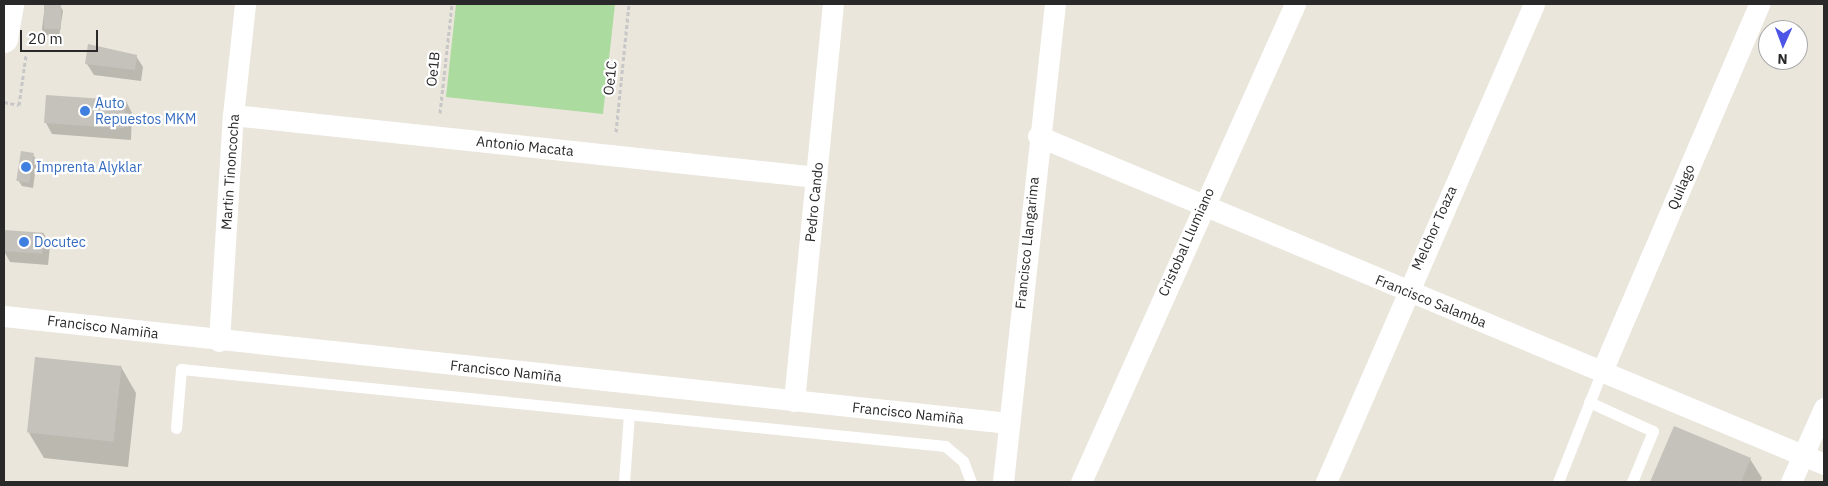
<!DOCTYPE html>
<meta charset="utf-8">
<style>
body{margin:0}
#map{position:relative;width:1828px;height:486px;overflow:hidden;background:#eae6dc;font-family:"IBM Plex Sans",sans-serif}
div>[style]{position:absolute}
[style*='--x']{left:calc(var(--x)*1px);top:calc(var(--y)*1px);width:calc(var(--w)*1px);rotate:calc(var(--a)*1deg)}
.green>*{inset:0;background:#abdb9e}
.shadow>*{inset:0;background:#0003}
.building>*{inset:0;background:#c5c2bc;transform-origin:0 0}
.path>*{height:3px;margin-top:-1.5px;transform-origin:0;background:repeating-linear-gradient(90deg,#c7c7c7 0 4px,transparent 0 6.5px)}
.service>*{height:11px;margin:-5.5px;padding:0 5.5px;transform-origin:5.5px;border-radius:5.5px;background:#fff}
.minor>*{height:21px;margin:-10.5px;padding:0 10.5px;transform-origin:10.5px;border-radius:10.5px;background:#fff}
.secondary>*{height:28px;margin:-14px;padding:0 14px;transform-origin:14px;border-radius:14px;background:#fff}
.dots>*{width:14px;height:14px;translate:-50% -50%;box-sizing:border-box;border:2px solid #fff;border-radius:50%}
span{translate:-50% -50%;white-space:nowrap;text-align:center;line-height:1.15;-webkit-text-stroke:4.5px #fff;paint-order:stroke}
.street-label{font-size:14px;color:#292929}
.shop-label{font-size:14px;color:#366cbe}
.left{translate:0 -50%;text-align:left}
.frame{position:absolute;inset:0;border:5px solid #292929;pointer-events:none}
.north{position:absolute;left:1758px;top:20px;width:50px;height:50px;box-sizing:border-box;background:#fff;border:1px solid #a9a9a9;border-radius:50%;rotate:182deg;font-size:14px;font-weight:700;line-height:20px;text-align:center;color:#292929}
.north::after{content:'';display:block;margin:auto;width:18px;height:22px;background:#4c55e6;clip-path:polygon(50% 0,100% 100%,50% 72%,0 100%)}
.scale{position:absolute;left:20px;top:30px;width:78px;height:22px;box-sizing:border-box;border:2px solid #292929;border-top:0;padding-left:6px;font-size:15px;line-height:18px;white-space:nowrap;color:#292929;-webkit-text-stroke:4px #fff;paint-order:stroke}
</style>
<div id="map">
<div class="green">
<div style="clip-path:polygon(456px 4px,615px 4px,603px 114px,446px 97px)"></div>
</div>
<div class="shadow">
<div style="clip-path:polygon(45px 4px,60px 5px,63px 11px,59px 37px,45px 35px,42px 29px)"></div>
<div style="clip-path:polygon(136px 56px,143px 67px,141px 81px,94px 75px,87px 64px)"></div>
<div style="clip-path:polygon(126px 101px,132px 113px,131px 140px,52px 134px,46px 123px)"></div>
<div style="clip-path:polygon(33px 155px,37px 160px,33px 188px,22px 186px,18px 180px)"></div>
<div style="clip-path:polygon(5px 231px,44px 234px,50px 246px,48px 265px,10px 262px,4px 251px)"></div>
<div style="clip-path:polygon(121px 367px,136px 393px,128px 467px,44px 458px,29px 433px)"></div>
<div style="clip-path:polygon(1675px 427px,1750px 459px,1762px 478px,1760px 482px,1652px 482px)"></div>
</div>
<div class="building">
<div style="left:44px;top:4px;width:17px;height:25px"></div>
<div style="clip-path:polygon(88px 44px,137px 55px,135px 70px,85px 64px)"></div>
<div style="left:46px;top:95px;width:80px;height:28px;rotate:4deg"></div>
<div style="left:21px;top:151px;width:13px;height:30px;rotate:9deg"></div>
<div style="left:4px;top:230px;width:40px;height:21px;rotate:4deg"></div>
<div style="left:35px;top:357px;width:87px;height:76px;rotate:6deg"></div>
<div style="clip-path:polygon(1674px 426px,1751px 458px,1741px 482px,1650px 482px)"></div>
</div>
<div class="path">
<div style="--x:4;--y:102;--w:15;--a:11"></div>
<div style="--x:19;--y:105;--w:50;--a:-82"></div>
<div style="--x:440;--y:113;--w:110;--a:-83.7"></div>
<div style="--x:616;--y:132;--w:129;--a:-84.2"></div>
</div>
<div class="service">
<div style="--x:1589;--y:402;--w:70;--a:24.4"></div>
<div style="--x:1653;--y:431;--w:55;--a:112.4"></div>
<div style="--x:176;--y:428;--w:59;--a:-85.2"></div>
<div style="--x:181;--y:369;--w:768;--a:5.76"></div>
<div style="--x:945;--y:446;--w:23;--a:40"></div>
<div style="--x:963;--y:461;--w:22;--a:69"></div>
<div style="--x:624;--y:482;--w:68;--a:-85.8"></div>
<div style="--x:1558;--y:482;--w:119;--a:-68.4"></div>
</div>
<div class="minor">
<div style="--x:233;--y:115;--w:587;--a:6.06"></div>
<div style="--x:1038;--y:136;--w:852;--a:22.65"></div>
<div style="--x:4;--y:316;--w:1010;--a:6.08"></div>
<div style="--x:219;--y:341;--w:226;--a:-86.5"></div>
<div style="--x:233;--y:115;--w:112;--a:-83.8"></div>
<div style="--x:1602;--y:371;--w:399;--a:-66.8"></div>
<div style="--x:794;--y:401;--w:399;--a:-84.4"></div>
<div style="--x:1003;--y:482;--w:481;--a:-83.8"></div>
<div style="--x:1081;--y:482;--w:524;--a:-65.88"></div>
<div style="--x:1326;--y:482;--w:521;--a:-66.48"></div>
<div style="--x:1791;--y:482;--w:81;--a:-66"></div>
</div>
<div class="secondary">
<div style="--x:4;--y:39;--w:36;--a:-80"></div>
</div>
<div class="dots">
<div style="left:85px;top:111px;background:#3f7fe0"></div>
<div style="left:26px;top:167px;background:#3f7fe0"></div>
<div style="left:24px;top:242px;background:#3f7fe0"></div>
</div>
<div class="street-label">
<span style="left:433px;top:69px;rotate:-84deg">Oe1B</span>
<span style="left:610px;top:78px;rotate:-84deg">Oe1C</span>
<span style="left:525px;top:146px;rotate:6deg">Antonio Macata</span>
<span style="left:230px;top:172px;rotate:-86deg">Martin Tinoncocha</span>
<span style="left:1681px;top:187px;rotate:-67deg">Quilago</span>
<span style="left:814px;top:202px;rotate:-84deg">Pedro Cando</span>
<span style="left:1434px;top:228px;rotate:-66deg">Melchor Toaza</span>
<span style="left:1186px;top:242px;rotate:-66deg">Cristobal Llumiano</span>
<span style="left:1027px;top:243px;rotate:-84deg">Francisco Llangarima</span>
<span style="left:1431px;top:301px;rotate:22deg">Francisco Salamba</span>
<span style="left:103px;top:327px;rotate:7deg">Francisco Namiña</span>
<span style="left:506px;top:371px;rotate:6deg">Francisco Namiña</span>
<span style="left:908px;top:413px;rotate:6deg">Francisco Namiña</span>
</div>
<div class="shop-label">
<span class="left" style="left:95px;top:111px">Auto<br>Repuestos MKM</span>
<span class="left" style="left:36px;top:167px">Imprenta Alyklar</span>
<span class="left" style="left:34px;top:242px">Docutec</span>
</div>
<div class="frame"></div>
<div class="north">N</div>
<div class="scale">20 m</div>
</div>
